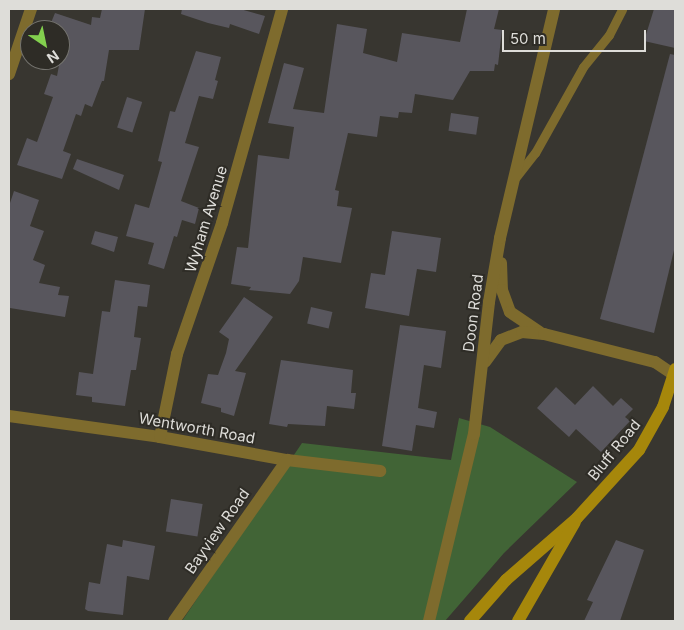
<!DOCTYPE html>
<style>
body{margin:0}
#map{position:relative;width:684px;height:630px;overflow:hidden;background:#383630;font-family:Inter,sans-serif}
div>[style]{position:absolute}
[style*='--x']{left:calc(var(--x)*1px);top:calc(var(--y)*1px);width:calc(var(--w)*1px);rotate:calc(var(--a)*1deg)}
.green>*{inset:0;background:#416436}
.building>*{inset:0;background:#58565d;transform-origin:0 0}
.lane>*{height:9px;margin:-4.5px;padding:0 4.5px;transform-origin:4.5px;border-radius:4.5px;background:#7e6b2d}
.street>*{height:12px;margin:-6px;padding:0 6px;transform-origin:6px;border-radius:6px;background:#7e6b2d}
.secondary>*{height:12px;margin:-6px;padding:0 6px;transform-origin:6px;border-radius:6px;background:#a6870b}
span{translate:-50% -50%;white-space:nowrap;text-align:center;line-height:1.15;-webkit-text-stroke:4px #2e2c26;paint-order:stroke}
.street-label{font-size:15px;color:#deddd9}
.frame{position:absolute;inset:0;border:10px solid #deddd9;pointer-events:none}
.north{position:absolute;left:20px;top:20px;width:50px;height:50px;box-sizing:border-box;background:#2e2c26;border:1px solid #74736e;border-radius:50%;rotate:146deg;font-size:14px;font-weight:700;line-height:20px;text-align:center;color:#deddd9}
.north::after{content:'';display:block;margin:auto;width:18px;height:22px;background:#83d04e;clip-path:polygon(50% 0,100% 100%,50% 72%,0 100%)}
.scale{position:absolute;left:502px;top:30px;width:144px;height:22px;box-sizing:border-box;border:2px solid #deddd9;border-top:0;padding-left:6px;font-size:15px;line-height:18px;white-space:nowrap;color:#deddd9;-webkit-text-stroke:4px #2e2c26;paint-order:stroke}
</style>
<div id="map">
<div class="green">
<div style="clip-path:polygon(459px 418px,490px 427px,577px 482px,504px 553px,445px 621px,182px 621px,302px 443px,451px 460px)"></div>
</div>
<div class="building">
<div style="clip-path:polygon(102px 9px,145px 9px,139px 50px,109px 50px,104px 81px,102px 81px,92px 107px,85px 104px,81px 116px,76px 114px,63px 151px,71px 154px,62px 179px,17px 165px,27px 138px,37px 142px,53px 97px,44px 94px,51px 74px,57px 76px,60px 60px,63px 39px,60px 30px,48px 30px,55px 13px,91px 25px,92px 17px,100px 18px)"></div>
<div style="clip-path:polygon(182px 9px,240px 9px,265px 16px,259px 34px,230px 24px,229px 28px,208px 23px,181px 14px)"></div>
<div style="clip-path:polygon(467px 9px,499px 9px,494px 29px,502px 30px,498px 65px,495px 64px,494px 71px,470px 71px,453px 100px,415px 94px,412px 113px,399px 112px,398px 118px,380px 116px,377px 137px,348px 133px,335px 190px,339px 191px,337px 206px,352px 208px,341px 263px,303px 257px,299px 281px,290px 294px,249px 290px,251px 287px,231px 284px,237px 247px,248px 248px,258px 155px,289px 159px,294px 127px,268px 123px,284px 63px,304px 68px,293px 109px,324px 113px,337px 24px,367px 29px,363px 53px,397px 62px,402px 33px,460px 42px)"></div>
<div style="clip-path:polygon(654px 9px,675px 9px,675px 48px,644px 41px)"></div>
<div style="clip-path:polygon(196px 51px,221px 57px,215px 80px,218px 81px,213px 99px,199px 96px,185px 143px,199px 147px,181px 201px,199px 208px,195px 224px,182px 220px,177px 237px,174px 236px,164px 269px,148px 264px,154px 243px,126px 236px,135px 204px,149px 208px,162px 162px,158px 161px,170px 111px,175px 112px)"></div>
<div style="clip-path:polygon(670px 54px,675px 55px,675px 246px,654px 333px,600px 319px)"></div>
<div style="left:127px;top:97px;width:16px;height:32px;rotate:18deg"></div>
<div style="left:451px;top:113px;width:28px;height:18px;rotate:8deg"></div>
<div style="clip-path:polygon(77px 159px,124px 175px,119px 190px,73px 169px)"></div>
<div style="clip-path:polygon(14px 191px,39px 200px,30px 226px,44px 231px,33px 260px,45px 265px,39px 283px,60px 287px,58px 295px,69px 296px,65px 317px,10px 308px,9px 206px)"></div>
<div style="clip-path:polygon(95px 231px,118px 237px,114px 252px,91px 244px)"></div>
<div style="clip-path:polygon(392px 231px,441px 238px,436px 272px,417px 269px,409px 316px,365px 308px,371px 273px,385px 275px)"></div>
<div style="clip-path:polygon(115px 280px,150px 285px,147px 307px,138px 306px,134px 337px,141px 338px,136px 370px,131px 370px,125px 406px,92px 402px,92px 397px,76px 395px,79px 372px,93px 374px,102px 311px,110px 312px)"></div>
<div style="clip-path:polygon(244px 297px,273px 317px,235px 371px,246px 373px,234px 416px,221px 412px,221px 408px,201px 403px,208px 374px,218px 375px,226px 353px,229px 339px,219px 332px)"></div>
<div style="left:311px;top:307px;width:22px;height:17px;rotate:13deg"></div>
<div style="clip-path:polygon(400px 325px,446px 331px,441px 368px,424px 365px,418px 408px,437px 412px,434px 428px,416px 425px,412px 451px,382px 446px)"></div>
<div style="clip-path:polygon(281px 360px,353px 370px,351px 393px,356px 393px,354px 409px,327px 406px,325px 426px,288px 424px,287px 427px,269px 424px)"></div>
<div style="clip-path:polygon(593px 386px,613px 406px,621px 398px,633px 409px,625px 417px,630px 421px,601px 452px,576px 429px,569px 437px,537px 408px,556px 387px,575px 405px)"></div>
<div style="left:171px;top:499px;width:32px;height:33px;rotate:9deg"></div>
<div style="clip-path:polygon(123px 540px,155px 546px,149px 580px,127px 576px,123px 615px,88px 611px,85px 609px,89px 582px,100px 584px,107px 544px,122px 547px)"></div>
<div style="clip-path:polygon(616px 540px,644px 550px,620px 621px,584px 621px,593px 602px,587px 600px)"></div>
</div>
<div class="lane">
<div style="--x:516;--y:177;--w:31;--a:-52"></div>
<div style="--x:535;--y:153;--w:98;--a:-60.8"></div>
<div style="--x:583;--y:67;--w:41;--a:-50.9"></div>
<div style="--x:609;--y:35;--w:29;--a:-63"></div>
</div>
<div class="street">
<div style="--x:9;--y:74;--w:69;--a:-71.3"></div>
<div style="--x:501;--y:263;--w:27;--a:88"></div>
<div style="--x:502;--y:290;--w:23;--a:70"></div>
<div style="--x:510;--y:312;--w:36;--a:34"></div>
<div style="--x:485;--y:362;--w:27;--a:-54"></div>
<div style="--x:501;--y:340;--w:22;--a:-21"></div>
<div style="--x:522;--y:332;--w:22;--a:5"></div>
<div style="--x:544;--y:334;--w:114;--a:14.2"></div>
<div style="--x:655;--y:362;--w:23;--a:34"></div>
<div style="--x:9;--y:416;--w:152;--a:7.9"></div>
<div style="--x:160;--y:437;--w:129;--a:10.3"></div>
<div style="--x:287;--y:460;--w:94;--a:6.7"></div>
<div style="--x:160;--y:437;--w:85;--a:-78.4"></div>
<div style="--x:177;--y:354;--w:139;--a:-71"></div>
<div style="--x:222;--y:223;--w:222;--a:-74.3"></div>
<div style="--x:174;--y:621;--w:197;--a:-54.9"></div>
<div style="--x:429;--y:621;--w:192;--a:-76.5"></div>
<div style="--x:474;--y:434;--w:133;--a:-83.5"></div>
<div style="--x:489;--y:302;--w:65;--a:-80.2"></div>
<div style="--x:500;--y:238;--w:235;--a:-76.7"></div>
</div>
<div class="secondary">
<div style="--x:470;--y:621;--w:55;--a:-48.7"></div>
<div style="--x:506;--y:580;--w:94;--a:-41.1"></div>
<div style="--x:577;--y:518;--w:92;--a:-47.6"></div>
<div style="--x:639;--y:450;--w:49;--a:-60.8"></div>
<div style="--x:663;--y:407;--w:40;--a:-72"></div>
<div style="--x:518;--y:621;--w:114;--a:-60.1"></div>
</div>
<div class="street-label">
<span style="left:206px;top:219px;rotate:-73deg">Wyham Avenue</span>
<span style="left:473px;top:313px;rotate:-83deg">Doon Road</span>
<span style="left:197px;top:428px;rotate:10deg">Wentworth Road</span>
<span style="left:614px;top:450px;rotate:-51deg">Bluff Road</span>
<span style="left:217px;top:531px;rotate:-55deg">Bayview Road</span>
</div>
<div class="frame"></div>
<div class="north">N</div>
<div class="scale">50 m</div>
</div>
